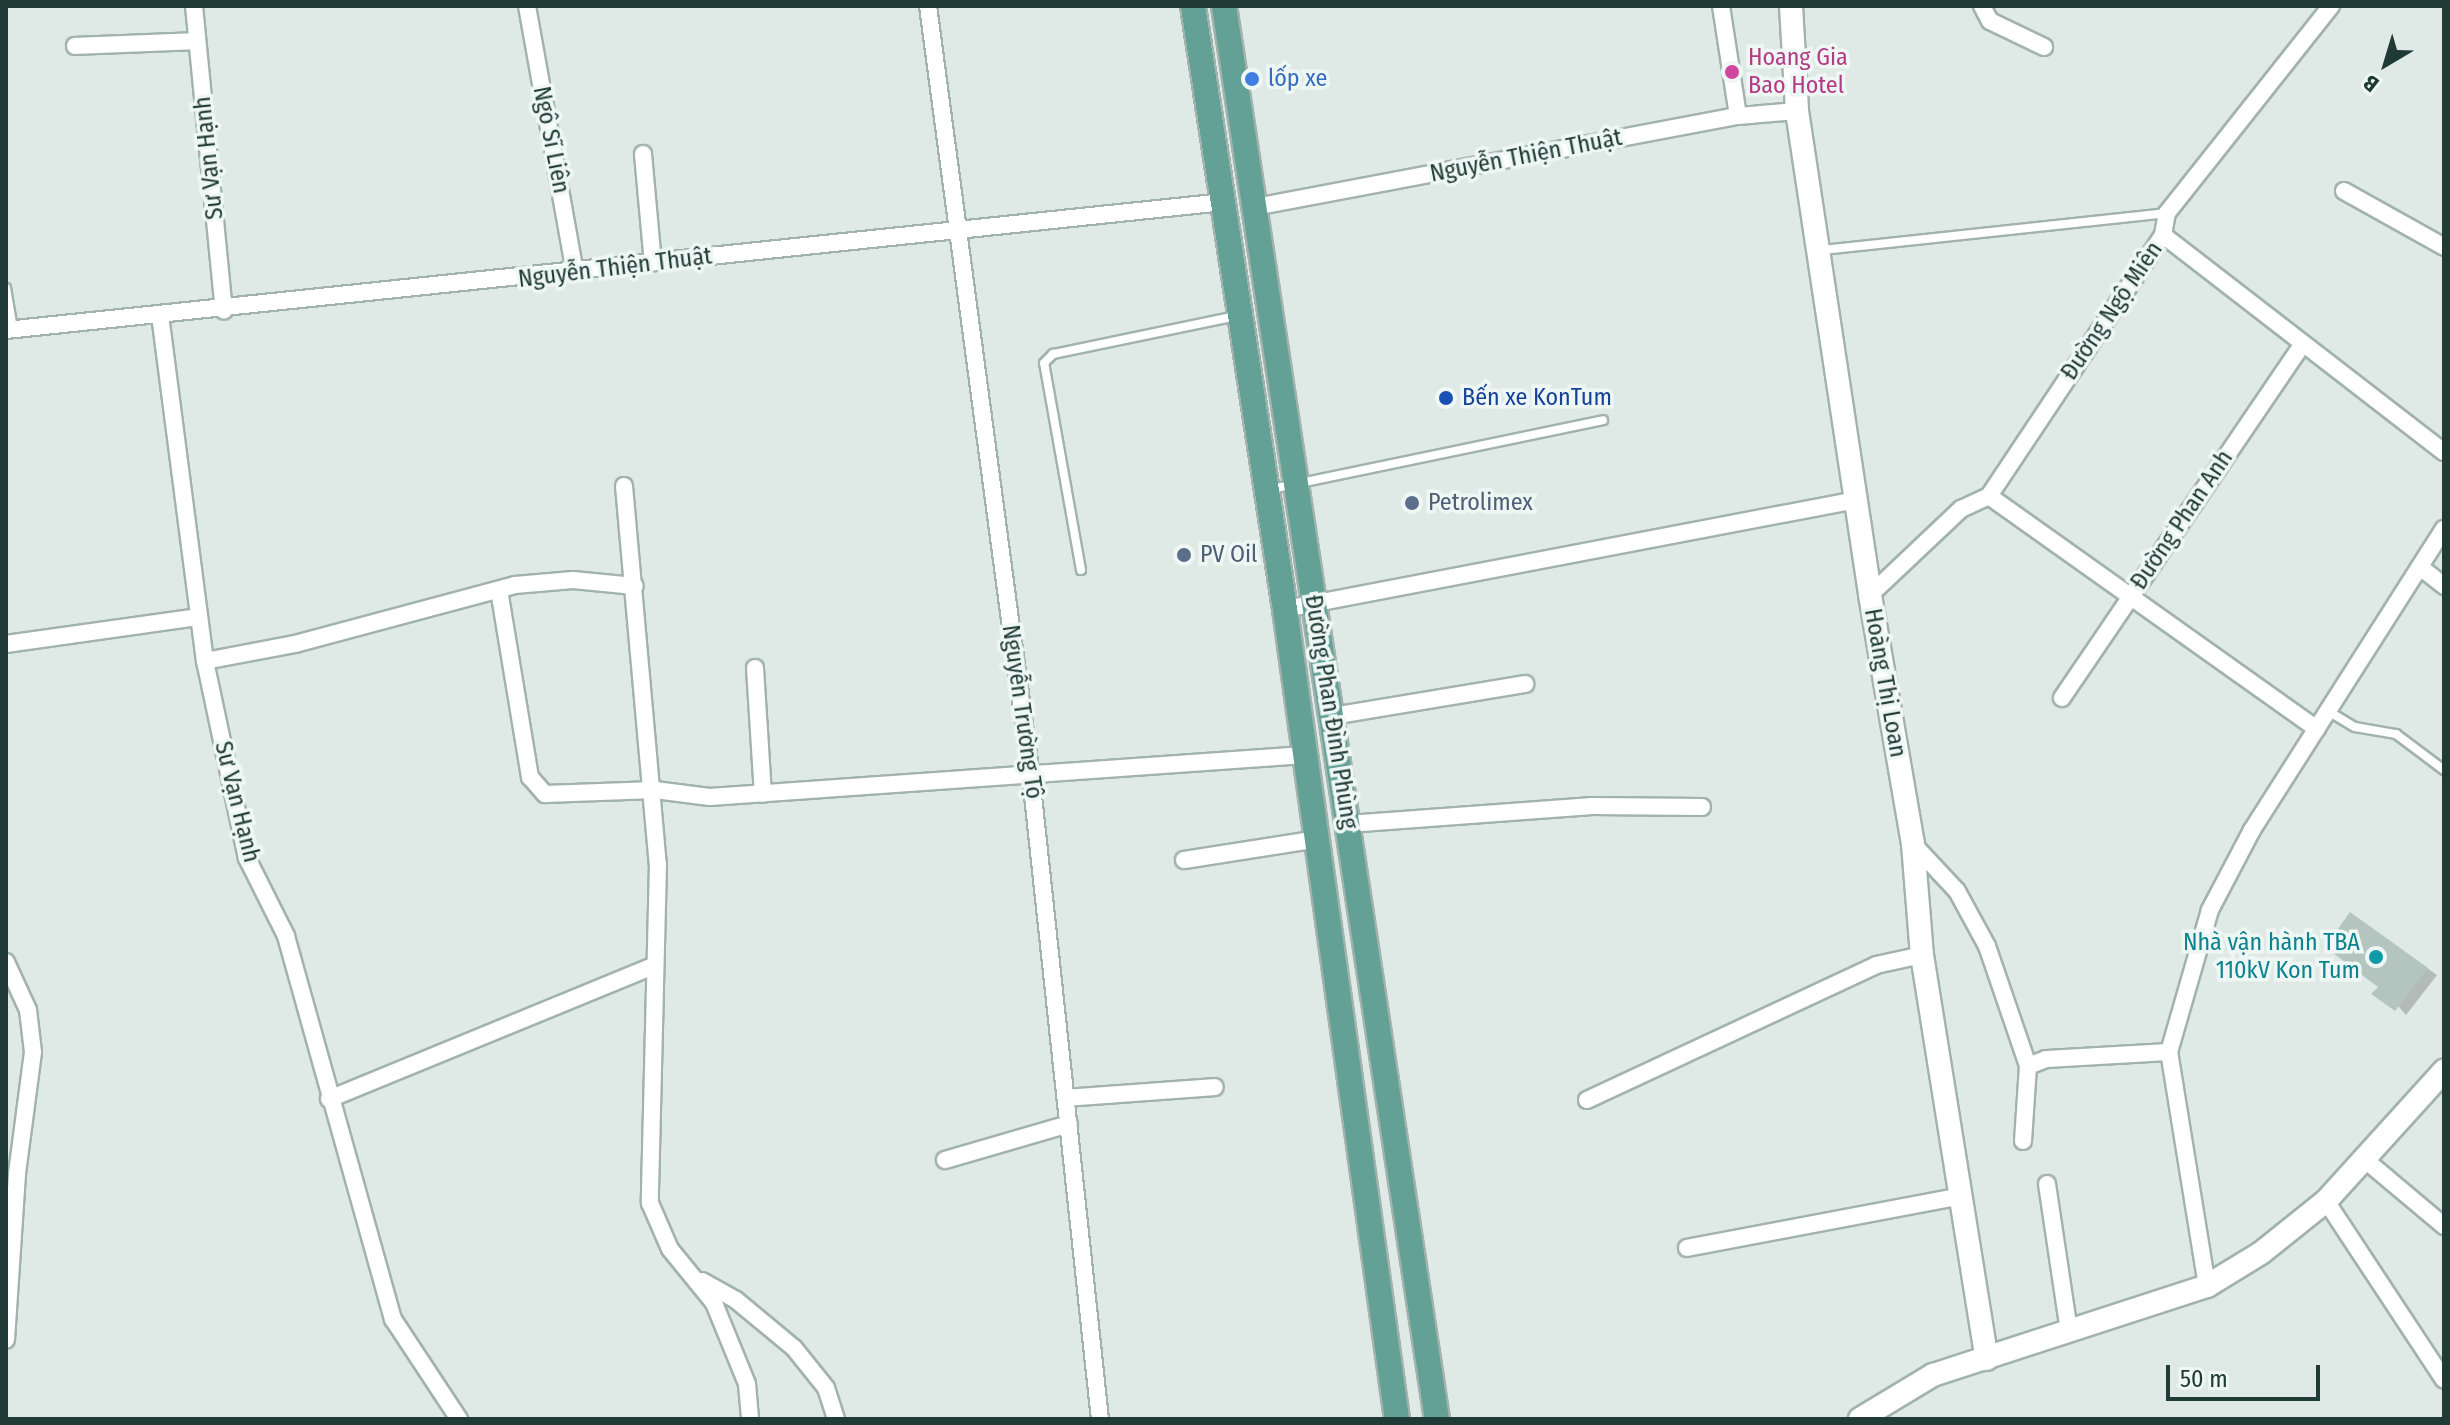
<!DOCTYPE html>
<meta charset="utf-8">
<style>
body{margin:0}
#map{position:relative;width:2450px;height:1425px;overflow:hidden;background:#dfeae6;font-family:"Fira Sans Condensed",sans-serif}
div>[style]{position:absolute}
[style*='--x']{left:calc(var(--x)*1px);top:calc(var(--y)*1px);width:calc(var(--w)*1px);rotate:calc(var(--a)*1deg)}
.shadow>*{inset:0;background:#0003}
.building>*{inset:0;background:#b4c5bf}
.roads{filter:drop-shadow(2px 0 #a2b2ad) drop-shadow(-2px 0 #a2b2ad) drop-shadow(0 2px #a2b2ad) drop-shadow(0 -2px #a2b2ad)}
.service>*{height:8px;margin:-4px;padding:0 4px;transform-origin:4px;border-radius:4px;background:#fff}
.minor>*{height:16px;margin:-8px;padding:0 8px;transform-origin:8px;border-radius:8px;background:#fff}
.tertiary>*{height:22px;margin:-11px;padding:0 11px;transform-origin:11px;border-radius:11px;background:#fff}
.primary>*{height:24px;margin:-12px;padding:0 12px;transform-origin:12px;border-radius:12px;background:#63a095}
.dots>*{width:22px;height:22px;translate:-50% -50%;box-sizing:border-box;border:4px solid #eff7f4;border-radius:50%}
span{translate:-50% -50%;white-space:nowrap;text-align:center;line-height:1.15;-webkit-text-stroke:7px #eff7f4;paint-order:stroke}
.hotel-label{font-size:24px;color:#b23c85}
.left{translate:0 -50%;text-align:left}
.shop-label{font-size:24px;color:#366cbe}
.street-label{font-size:24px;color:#203a35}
.transit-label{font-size:24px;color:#164399}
.service-label{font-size:24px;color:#4e5e75}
.culture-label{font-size:24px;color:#0d838f}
.right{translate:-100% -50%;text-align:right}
.frame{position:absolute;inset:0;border:8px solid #203a35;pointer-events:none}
.north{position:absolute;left:2346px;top:24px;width:80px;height:80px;-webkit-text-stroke:6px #eff7f4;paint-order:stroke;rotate:218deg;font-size:22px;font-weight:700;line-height:32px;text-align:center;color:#203a35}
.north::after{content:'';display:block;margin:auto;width:28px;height:36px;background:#203a35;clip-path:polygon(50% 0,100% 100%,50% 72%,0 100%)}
.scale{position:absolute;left:2166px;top:1365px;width:154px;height:36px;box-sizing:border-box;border:4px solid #203a35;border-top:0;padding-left:10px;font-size:24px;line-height:28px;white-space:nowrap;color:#203a35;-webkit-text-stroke:6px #eff7f4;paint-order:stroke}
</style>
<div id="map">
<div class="shadow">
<div style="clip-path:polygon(2360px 921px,2437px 975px,2406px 1015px,2381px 986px)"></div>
</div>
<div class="building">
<div style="clip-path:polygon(2350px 912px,2428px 968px,2395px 1011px,2371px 994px,2378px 987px,2325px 947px)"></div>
</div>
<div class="roads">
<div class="service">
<div style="--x:1822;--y:250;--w:346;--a:-6.1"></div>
<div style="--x:6;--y:288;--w:42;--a:80.3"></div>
<div style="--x:1271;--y:489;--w:339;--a:-11.7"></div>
<div style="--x:1081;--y:570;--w:210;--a:-100.1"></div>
<div style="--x:1044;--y:363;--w:13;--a:-45"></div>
<div style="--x:1053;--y:354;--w:187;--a:-11.7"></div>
<div style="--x:2328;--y:711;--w:31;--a:31"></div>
<div style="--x:2355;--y:727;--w:42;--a:9.7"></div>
<div style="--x:2396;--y:734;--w:60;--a:36.9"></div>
</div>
<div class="minor">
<div style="--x:194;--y:6;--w:306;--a:84.4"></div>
<div style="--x:527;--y:6;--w:271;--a:79.8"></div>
<div style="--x:928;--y:6;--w:778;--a:82.39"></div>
<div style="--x:1031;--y:777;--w:646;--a:83.87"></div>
<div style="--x:1721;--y:6;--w:111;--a:81.2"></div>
<div style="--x:1982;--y:6;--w:17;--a:62"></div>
<div style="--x:1990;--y:21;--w:60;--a:25.7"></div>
<div style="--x:75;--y:46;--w:122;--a:-2.3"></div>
<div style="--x:643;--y:154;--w:109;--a:84.8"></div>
<div style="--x:2344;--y:191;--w:115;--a:29.2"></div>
<div style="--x:1255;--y:207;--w:491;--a:-10.7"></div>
<div style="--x:1738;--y:116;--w:59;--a:-4.8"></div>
<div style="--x:2163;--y:235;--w:355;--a:37.7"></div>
<div style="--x:160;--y:315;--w:349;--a:82.6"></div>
<div style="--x:205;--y:661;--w:201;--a:78"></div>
<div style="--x:247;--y:858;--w:87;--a:63.4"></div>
<div style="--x:286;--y:936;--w:398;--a:74.4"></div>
<div style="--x:393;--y:1319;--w:120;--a:56.6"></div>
<div style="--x:6;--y:330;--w:1225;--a:-6"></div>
<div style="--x:624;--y:486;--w:380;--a:84.9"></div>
<div style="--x:658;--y:864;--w:339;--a:91.4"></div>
<div style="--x:650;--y:1203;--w:50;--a:66.5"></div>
<div style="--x:670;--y:1249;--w:70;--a:50.8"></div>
<div style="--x:714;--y:1303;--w:87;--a:67.8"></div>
<div style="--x:747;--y:1384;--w:35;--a:85"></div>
<div style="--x:1989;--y:496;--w:402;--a:35.4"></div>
<div style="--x:2420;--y:567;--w:31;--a:38"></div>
<div style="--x:499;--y:590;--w:190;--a:80.6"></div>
<div style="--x:530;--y:777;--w:23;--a:49"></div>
<div style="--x:545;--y:794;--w:110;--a:-2.1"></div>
<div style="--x:655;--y:790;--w:55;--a:7.3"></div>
<div style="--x:710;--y:797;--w:596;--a:-4.04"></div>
<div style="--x:1870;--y:595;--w:125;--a:-43.4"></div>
<div style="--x:1961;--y:509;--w:31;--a:-25"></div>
<div style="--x:1989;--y:496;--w:314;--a:-56.3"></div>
<div style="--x:2163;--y:235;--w:22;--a:-80"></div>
<div style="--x:2167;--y:213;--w:264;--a:-51.6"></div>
<div style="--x:1285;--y:609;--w:581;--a:-10.81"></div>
<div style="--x:6;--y:644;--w:195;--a:-8"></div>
<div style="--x:205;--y:661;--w:92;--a:-10.7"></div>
<div style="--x:295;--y:644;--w:228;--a:-15"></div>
<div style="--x:515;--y:585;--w:58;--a:-4.9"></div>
<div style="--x:573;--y:580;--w:62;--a:5.5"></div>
<div style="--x:755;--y:668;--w:126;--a:86.4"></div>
<div style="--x:2062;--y:698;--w:428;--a:-55.8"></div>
<div style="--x:1332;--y:716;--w:196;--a:-9.4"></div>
<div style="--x:1348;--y:824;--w:245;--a:-4.2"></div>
<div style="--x:1592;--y:806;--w:110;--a:0.5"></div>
<div style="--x:1913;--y:844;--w:64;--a:46.9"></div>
<div style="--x:1957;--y:891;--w:63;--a:61.4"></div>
<div style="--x:1987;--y:946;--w:127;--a:71.1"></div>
<div style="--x:1184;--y:860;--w:136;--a:-8.9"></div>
<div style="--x:6;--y:962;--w:53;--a:65.4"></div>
<div style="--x:28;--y:1010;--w:42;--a:83.2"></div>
<div style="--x:33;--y:1052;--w:123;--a:97.5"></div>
<div style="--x:17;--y:1174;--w:166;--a:93.8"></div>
<div style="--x:1066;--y:1098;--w:149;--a:-4.2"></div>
<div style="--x:329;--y:1099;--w:351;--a:-22.3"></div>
<div style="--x:1587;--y:1100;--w:319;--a:-25"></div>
<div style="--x:1876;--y:965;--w:47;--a:-12.3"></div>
<div style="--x:2023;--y:1141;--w:75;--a:-86.2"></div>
<div style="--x:2028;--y:1066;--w:19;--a:-21"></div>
<div style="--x:2046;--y:1059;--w:123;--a:-3.3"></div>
<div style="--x:2363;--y:1158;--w:106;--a:40"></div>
<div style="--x:945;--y:1160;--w:129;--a:-16.2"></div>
<div style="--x:2047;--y:1184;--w:150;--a:81.5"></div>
<div style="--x:2326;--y:1201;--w:214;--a:56.6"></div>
<div style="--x:1687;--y:1248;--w:279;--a:-10.7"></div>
<div style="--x:702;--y:1281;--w:39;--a:29"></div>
<div style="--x:736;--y:1300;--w:75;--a:39.6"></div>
<div style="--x:794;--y:1348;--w:51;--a:51.3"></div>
<div style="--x:826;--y:1388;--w:33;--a:72"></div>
<div style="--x:2207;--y:1286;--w:237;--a:-99.2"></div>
<div style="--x:2169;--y:1052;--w:148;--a:-73.9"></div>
<div style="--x:2210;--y:910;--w:90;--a:-62.3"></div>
<div style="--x:2252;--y:830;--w:357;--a:-57.5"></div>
</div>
<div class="tertiary">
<div style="--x:1791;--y:6;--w:105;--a:86.7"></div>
<div style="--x:1797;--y:111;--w:489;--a:81.4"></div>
<div style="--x:1870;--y:595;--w:253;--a:80.2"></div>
<div style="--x:1913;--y:844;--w:111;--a:85.4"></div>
<div style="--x:1922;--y:955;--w:409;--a:80.9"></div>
<div style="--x:1860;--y:1419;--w:85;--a:-31.1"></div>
<div style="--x:1933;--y:1375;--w:288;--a:-18"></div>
<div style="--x:2207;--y:1286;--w:63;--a:-31.4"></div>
<div style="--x:2261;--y:1253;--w:83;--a:-38.7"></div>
<div style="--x:2326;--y:1201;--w:176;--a:-47.8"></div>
</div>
<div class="primary">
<div style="--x:1193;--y:6;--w:610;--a:81.33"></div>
<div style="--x:1285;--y:609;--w:818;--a:82.13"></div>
<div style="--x:1224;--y:6;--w:1429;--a:81.43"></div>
</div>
</div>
<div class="dots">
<div style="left:1732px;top:72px;background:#d1479c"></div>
<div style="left:1252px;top:79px;background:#3f7fe0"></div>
<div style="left:1446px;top:398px;background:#1a4fb4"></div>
<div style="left:1412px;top:503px;background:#5c6f8a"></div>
<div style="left:1184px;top:555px;background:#5c6f8a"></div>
<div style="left:2376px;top:957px;background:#0f9aa8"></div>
</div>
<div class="hotel-label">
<span class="left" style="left:1748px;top:72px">Hoang Gia<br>Bao Hotel</span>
</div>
<div class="shop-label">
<span class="left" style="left:1268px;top:79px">lốp xe</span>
</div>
<div class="street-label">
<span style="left:551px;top:140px;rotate:79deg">Ngô Sĩ Liên</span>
<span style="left:1526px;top:156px;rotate:-11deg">Nguyễn Thiện Thuật</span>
<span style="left:209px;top:158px;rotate:-96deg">Sư Vạn Hạnh</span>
<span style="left:615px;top:268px;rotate:-7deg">Nguyễn Thiện Thuật</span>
<span style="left:2112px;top:311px;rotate:-56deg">Đường Ngộ Miên</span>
<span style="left:2182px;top:520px;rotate:-56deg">Đường Phan Anh</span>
<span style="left:1885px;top:683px;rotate:80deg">Hoàng Thị Loan</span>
<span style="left:1022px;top:712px;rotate:82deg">Nguyễn Trường Tộ</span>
<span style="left:1331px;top:712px;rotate:81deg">Đường Phan Đình Phùng</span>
<span style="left:237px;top:802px;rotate:76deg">Sư Vạn Hạnh</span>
</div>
<div class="transit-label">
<span class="left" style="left:1462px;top:398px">Bến xe KonTum</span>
</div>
<div class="service-label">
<span class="left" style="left:1428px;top:503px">Petrolimex</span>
<span class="left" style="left:1200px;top:555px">PV Oil</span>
</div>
<div class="culture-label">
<span class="right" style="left:2360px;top:957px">Nhà vận hành TBA<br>110kV Kon Tum</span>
</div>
<div class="frame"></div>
<div class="north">B</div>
<div class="scale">50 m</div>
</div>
